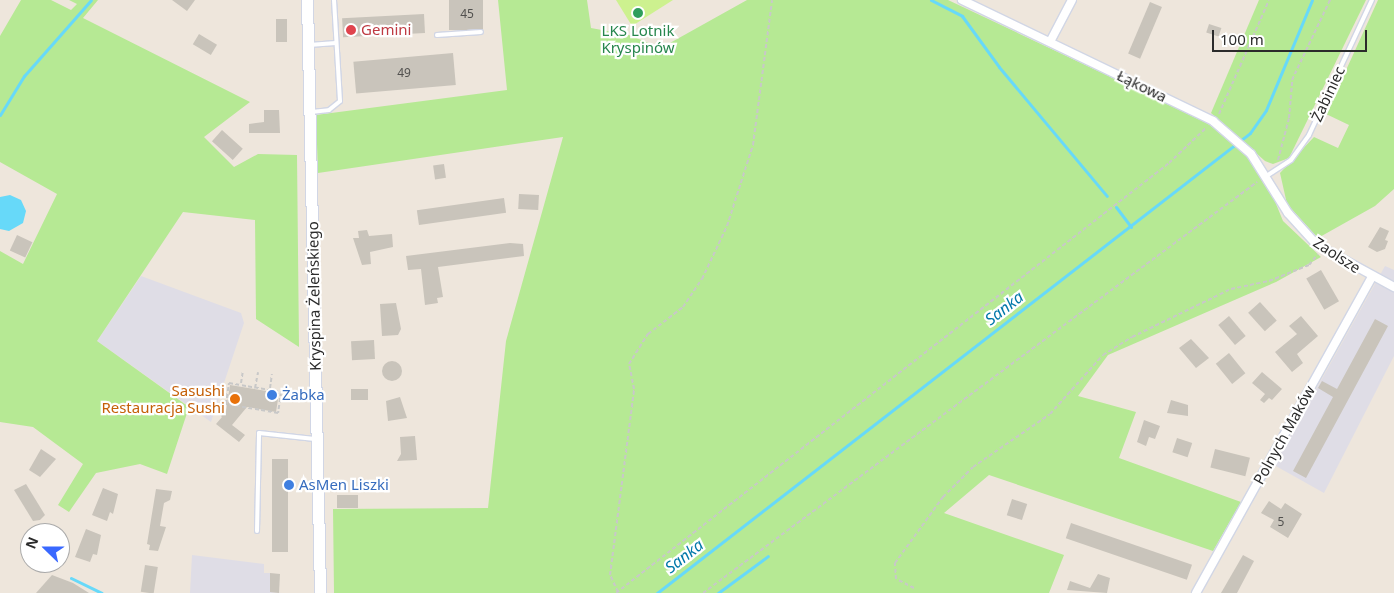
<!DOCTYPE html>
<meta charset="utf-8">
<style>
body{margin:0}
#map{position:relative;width:1394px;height:593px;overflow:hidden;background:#eee6dc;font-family:"Noto Sans",sans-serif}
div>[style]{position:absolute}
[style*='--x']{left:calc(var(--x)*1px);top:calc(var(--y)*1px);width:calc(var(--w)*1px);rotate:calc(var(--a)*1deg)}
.industrial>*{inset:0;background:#dfdde6}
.green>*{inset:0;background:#b6e994}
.pitch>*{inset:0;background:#cdf18f}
.water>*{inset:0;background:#67d9f9}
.stream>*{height:3px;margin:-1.5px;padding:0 1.5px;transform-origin:1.5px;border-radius:1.5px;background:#67d9f9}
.building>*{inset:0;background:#c9c4bb;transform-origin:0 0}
.round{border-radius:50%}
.path>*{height:2px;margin-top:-1px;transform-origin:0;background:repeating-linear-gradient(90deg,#c8c8c8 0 4px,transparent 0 6.5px)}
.roads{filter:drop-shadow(1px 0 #d1d6e5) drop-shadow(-1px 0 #d1d6e5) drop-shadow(0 1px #d1d6e5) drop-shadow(0 -1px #d1d6e5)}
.lane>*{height:4px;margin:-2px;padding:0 2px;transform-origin:2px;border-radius:2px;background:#fff}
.street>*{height:8px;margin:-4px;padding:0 4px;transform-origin:4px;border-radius:4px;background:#fff}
.secondary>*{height:11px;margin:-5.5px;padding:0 5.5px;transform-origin:5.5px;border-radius:5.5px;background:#fff}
.dots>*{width:14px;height:14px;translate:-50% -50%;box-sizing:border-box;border:2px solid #fff;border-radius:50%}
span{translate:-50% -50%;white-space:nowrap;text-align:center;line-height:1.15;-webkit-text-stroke:4.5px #fff;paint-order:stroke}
.number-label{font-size:12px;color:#52514f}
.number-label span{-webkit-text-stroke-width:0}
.health-label{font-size:15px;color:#be3a42}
.left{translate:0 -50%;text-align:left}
.leisure-label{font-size:15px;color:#27864d}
.street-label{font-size:15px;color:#2b2b2b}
.food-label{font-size:15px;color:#c56008}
.right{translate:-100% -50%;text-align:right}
.shop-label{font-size:15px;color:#366cbe}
.water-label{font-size:16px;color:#0278a9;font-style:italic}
.north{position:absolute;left:20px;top:523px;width:50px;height:50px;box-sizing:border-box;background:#fff;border:1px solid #aaa;border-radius:50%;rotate:292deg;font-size:14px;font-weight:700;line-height:20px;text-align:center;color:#2b2b2b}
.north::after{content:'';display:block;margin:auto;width:18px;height:22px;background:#3968ff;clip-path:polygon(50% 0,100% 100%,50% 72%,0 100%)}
.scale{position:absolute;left:1212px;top:30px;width:155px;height:22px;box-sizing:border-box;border:2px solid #2b2b2b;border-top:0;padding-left:6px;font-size:15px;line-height:18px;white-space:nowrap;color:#2b2b2b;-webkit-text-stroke:4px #fff;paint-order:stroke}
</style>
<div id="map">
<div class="industrial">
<div style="clip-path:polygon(1385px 266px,1394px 270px,1394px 356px,1324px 493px,1274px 465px)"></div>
<div style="clip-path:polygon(141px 276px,241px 313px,244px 323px,211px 422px,97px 341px)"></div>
<div style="clip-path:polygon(192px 555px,264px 564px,264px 573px,270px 573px,270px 592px,282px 593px,190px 593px)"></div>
</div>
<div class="green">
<div style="clip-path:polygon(21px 0,51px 0,71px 10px,77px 4px,69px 0,98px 0,83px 18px,250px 102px,204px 137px,234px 167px,258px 154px,297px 155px,299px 347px,256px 319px,255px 220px,183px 212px,97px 341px,189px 407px,167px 474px,140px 464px,96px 473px,69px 512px,58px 505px,83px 464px,33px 427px,0 422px,0 251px,23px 264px,57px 194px,0 162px,0 36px)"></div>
<div style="clip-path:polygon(498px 0,587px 0,591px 28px,629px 35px,661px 48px,747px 0,948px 0,1202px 120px,1225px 135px,1249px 156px,1272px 194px,1283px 221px,1321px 257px,1276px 282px,1108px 355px,1078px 396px,1136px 412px,1119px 458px,1241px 502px,1213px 551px,989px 475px,944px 513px,1064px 555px,1049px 593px,334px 593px,333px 509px,488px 508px,506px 341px,563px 137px,318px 173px,316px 115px,507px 90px)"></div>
<div style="clip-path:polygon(1259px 0,1366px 0,1289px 158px,1273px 164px,1265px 161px,1211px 113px)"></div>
<div style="clip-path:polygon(1378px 0,1394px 0,1394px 189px,1375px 206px,1318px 238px,1287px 204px,1280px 173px,1314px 137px,1338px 148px,1349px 125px,1326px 114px)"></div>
</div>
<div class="pitch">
<div style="clip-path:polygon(616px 0,673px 0,632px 26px)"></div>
</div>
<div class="water">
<div style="clip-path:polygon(10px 195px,21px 200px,26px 211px,23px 223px,9px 231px,0 229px,0 197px)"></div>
</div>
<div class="stream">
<div style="--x:931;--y:0;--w:35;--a:27"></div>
<div style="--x:962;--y:16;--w:63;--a:54"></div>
<div style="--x:999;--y:67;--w:168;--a:50.1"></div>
<div style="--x:0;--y:115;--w:46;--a:-58.4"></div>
<div style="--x:24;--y:76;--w:101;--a:-48.6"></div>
<div style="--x:1116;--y:207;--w:25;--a:53"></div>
<div style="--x:71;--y:578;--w:34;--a:26"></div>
<div style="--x:657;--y:593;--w:750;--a:-37.8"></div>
<div style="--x:1250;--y:133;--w:28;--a:-55"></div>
<div style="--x:1266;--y:110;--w:119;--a:-67.3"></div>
<div style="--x:718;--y:593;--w:62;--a:-36.5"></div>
</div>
<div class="building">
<div style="clip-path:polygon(172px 0,195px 0,187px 11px)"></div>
<div style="left:449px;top:0;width:34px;height:30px"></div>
<div style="left:1150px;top:2px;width:13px;height:56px;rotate:23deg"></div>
<div style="left:424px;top:14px;width:19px;height:82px;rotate:87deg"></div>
<div style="left:276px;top:19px;width:11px;height:23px"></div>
<div style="left:1209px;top:24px;width:13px;height:9px;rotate:18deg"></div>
<div style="left:199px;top:34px;width:21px;height:12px;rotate:31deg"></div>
<div style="left:453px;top:53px;width:32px;height:100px;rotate:85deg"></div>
<div style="clip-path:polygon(264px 110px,279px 110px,280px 133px,249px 133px,249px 124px,264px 122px)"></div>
<div style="left:222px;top:130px;width:28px;height:15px;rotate:42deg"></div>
<div style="left:444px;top:164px;width:14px;height:11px;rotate:82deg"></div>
<div style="left:519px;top:194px;width:20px;height:15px;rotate:3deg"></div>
<div style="left:504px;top:198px;width:15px;height:88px;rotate:82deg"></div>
<div style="clip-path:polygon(1380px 227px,1389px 231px,1385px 240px,1388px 241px,1385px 249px,1377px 252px,1368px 247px)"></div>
<div style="clip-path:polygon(367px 230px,369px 236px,392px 234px,393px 247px,370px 252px,371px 264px,362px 265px,353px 238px,359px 238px,358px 231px)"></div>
<div style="left:17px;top:235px;width:17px;height:17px;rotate:25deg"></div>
<div style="clip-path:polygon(510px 243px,523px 244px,524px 256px,438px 267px,443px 297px,437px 298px,438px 303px,425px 305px,421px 269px,408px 270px,406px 256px)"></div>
<div style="left:1321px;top:270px;width:36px;height:17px;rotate:60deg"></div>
<div style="left:1260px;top:302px;width:25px;height:16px;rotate:48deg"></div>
<div style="clip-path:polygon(396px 303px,401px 329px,398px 335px,382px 336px,380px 304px)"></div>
<div style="left:1229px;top:316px;width:26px;height:14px;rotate:50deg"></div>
<div style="clip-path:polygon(1301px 316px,1318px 336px,1297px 354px,1303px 363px,1292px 372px,1275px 352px,1297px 334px,1289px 326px)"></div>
<div style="clip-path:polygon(1375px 319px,1388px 326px,1306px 478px,1293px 471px,1333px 397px,1318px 388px,1322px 381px,1337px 389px)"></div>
<div style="clip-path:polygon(1191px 339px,1209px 358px,1196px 368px,1179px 348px)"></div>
<div style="left:374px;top:340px;width:19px;height:23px;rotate:87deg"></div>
<div style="left:1229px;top:353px;width:26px;height:17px;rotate:51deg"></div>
<div class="round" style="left:382px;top:361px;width:20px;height:20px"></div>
<div style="clip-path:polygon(1262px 372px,1282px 389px,1272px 400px,1269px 398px,1264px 403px,1260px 400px,1265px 394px,1252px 383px)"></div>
<div style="clip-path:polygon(230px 385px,279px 393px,276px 412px,247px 407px,232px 425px,245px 435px,239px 442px,216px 424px,222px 417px,219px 414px,226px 411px)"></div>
<div style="left:368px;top:389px;width:11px;height:17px;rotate:90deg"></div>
<div style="clip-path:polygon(400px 397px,407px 418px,388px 421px,386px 401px)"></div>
<div style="clip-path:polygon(1171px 400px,1188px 405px,1188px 416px,1167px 413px)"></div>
<div style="clip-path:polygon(1144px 420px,1160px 426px,1155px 439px,1149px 437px,1146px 446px,1137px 442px)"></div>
<div style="clip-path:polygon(415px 436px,417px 460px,397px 461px,401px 454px,400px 437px)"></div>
<div style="left:1177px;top:438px;width:16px;height:15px;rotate:18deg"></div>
<div style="clip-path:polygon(41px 449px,56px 459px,40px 477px,29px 470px)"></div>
<div style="left:1215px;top:449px;width:36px;height:19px;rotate:14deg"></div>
<div style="left:272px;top:459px;width:16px;height:93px"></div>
<div style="clip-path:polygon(26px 484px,45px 515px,40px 520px,33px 521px,14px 490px)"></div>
<div style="clip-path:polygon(103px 488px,118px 494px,113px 514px,110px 512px,107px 521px,92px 515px)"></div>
<div style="clip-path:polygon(156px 489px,172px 491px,170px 500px,164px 503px,160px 526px,166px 527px,158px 551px,149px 550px,150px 545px,147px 544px)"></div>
<div style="left:337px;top:495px;width:21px;height:13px"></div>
<div style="left:1012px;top:499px;width:16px;height:17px;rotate:18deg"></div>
<div style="clip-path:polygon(1269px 501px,1281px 509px,1285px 503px,1302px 514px,1288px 538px,1270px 527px,1274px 520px,1261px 513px)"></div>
<div style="left:1071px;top:523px;width:128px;height:16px;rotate:19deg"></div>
<div style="clip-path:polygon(86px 529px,101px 535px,97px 555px,93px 554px,90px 562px,75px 557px)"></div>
<div style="clip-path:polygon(1243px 555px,1254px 561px,1237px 593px,1221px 593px)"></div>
<div style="left:145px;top:565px;width:13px;height:27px;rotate:9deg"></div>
<div style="clip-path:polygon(270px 573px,280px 574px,279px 593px,270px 592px)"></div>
<div style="clip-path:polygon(1098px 574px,1110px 578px,1107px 593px,1067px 590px,1070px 581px,1090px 588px)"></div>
<div style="clip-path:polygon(52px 575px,73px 583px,89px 593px,36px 593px)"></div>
</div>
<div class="path">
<div style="--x:1219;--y:114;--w:124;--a:-66.3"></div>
<div style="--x:1278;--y:160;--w:43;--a:-75.3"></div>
<div style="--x:1289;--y:118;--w:38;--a:-85"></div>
<div style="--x:1292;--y:80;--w:89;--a:-64.6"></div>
<div style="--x:229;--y:383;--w:53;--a:9.8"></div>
<div style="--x:281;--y:392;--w:21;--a:98"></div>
<div style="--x:278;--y:413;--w:53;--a:-170.2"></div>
<div style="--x:226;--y:404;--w:21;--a:-82"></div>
<div style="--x:241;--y:383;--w:13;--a:-81"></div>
<div style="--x:255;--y:388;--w:16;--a:-79"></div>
<div style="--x:270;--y:388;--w:14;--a:-82"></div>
<div style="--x:914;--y:588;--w:20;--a:-153"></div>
<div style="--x:896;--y:579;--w:16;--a:-94"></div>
<div style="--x:895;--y:563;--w:82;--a:-54"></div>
<div style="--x:943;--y:497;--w:42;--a:-45"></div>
<div style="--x:973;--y:467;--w:93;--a:-34.5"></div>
<div style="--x:1050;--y:414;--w:79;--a:-48.1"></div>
<div style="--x:1103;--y:355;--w:34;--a:-32"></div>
<div style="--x:1132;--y:337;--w:110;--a:-25.9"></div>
<div style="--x:1231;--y:289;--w:39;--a:-12"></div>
<div style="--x:1269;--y:281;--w:43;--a:-21.8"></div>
<div style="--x:1309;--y:265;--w:14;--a:-51"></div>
<div style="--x:618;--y:592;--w:19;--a:-115"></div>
<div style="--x:610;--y:575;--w:188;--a:-82.6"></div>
<div style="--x:634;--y:389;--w:25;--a:-101"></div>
<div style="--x:629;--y:364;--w:36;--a:-58"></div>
<div style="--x:648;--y:334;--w:44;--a:-37.6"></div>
<div style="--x:683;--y:307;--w:34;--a:-56"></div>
<div style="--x:702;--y:279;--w:59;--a:-64.7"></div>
<div style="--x:727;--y:226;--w:85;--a:-72.2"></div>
<div style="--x:753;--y:145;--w:146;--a:-82.5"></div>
<div style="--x:616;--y:593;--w:701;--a:-37.87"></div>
<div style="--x:1169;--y:163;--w:52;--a:-43.5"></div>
<div style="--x:703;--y:593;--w:690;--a:-36.57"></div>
</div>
<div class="roads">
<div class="lane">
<div style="--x:437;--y:35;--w:44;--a:-3.9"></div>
<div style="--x:309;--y:45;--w:27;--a:-4"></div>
<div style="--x:311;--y:112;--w:18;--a:-6"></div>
<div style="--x:329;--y:110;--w:14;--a:-39"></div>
<div style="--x:340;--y:101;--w:101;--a:-93.4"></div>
<div style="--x:1268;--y:175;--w:27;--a:-33"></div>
<div style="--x:1291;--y:160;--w:31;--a:-54"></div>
<div style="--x:1309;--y:135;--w:149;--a:-65"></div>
<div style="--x:257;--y:531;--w:98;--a:-88.8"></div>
<div style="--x:259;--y:433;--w:56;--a:6.1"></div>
</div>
<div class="street">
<div style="--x:962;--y:0;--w:279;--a:25.7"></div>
<div style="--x:1213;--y:121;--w:50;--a:41"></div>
<div style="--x:1251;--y:154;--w:70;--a:57.9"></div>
<div style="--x:1288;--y:213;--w:43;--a:47.8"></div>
<div style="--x:1317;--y:245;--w:88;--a:28.6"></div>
<div style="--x:1051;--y:40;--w:45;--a:-62.3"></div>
<div style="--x:1196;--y:593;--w:362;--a:-60.9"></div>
</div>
<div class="secondary">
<div style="--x:307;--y:0;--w:593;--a:88.74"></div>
</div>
</div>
<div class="dots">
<div style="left:638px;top:13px;background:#2e9e5b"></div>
<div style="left:351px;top:30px;background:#e0444e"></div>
<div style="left:272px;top:395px;background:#3f7fe0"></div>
<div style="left:235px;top:399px;background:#e8710a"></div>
<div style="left:289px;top:485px;background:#3f7fe0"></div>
</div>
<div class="number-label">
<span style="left:467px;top:14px">45</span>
<span style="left:404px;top:73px">49</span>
<span style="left:1281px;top:522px">5</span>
</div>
<div class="health-label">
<span class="left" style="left:361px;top:30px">Gemini</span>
</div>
<div class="leisure-label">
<span style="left:638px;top:39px">LKS Lotnik<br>Kryspinów</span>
</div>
<div class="street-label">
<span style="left:1142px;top:86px;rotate:26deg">Łąkowa</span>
<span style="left:1328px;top:94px;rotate:-65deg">Żabiniec</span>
<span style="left:1337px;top:255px;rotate:33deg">Zaolsze</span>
<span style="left:314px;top:296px;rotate:-91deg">Kryspina Żeleńskiego</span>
<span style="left:1284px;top:435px;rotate:-61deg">Polnych Maków</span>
</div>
<div class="food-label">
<span class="right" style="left:225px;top:399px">Sasushi<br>Restauracja Sushi</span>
</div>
<div class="shop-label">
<span class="left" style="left:282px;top:395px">Żabka</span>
<span class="left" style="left:299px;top:485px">AsMen Liszki</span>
</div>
<div class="water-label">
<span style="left:1004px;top:308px;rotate:-38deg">Sanka</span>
<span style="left:684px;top:556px;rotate:-38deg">Sanka</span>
</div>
<div class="north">N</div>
<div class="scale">100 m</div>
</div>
